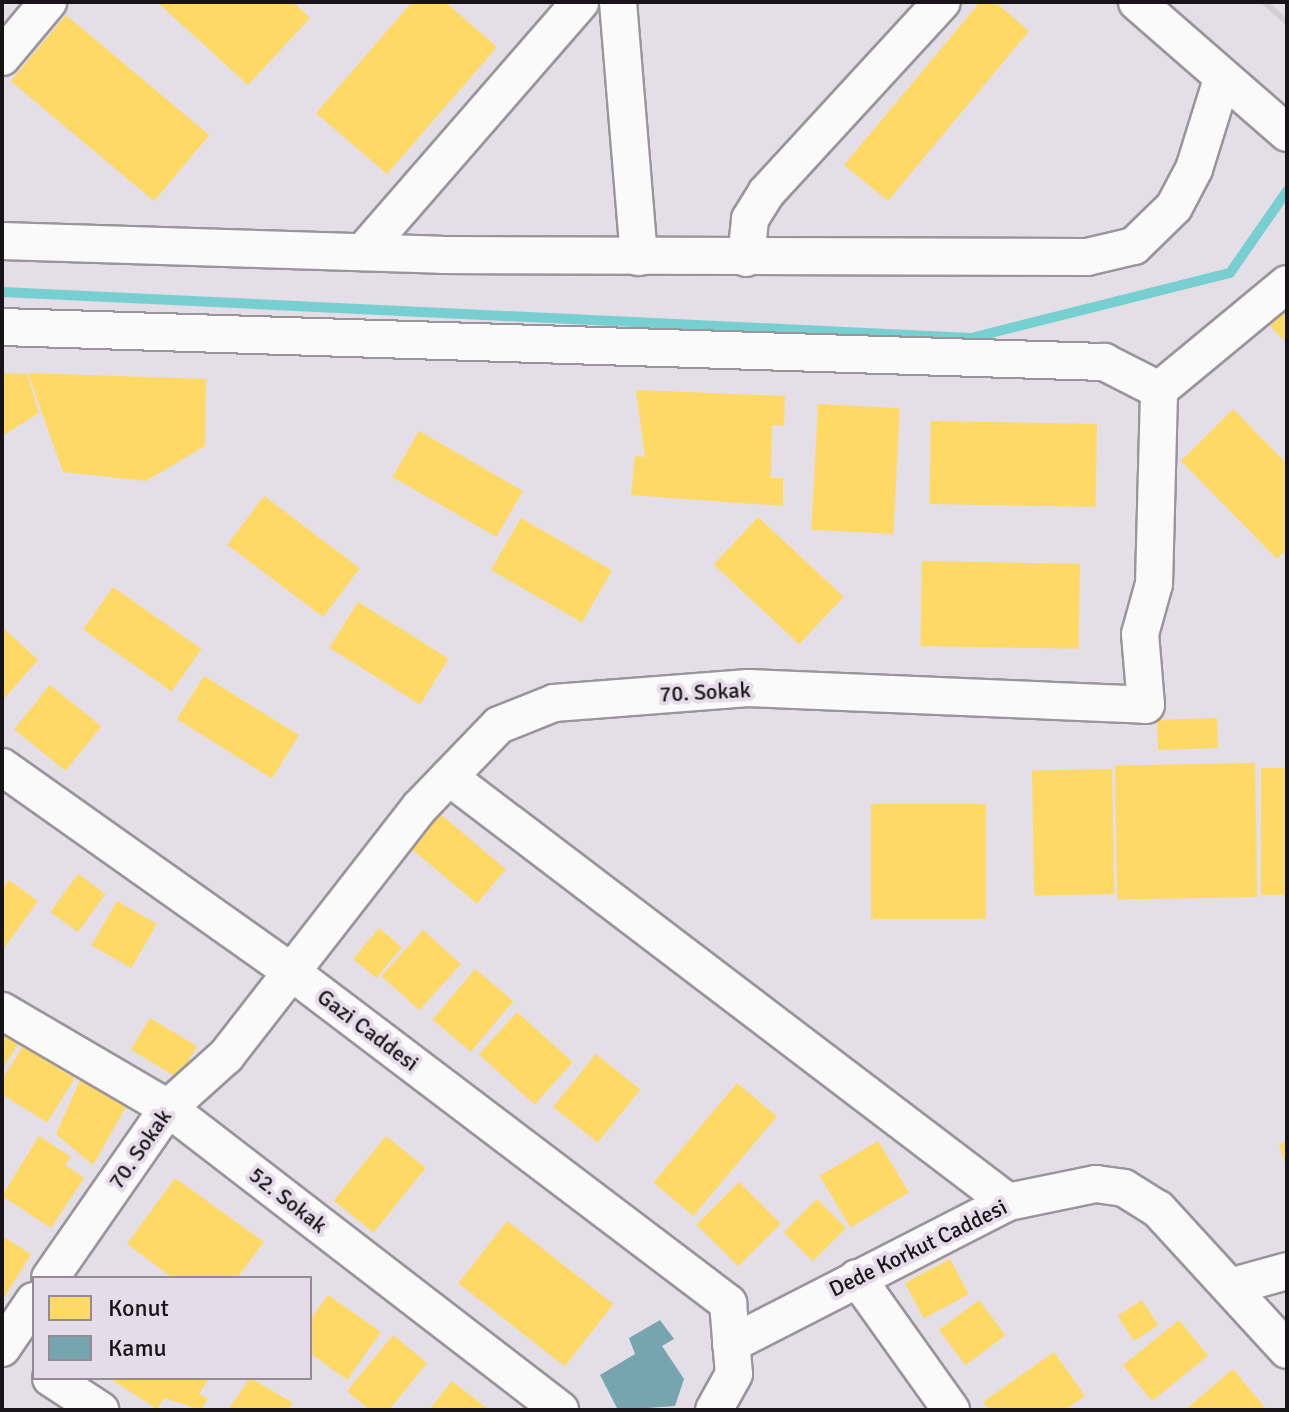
<!DOCTYPE html>
<style>
body{margin:0}
#map{position:relative;width:1289px;height:1412px;overflow:hidden;background:#e4dee6;font-family:Signika,sans-serif}
div>[style]{position:absolute}
[style*='--x']{left:calc(var(--x)*1px);top:calc(var(--y)*1px);width:calc(var(--w)*1px);rotate:calc(var(--a)*1deg)}
.homes>*{inset:0;background:#ffd966;transform-origin:0 0}
.public>*{inset:0;background:#76a5af}
.stream>*{height:10px;margin:-5px;padding:0 5px;transform-origin:5px;border-radius:5px;background:#78cfd2}
.roads{filter:drop-shadow(2px 0 #99959b) drop-shadow(-2px 0 #99959b) drop-shadow(0 2px #99959b) drop-shadow(0 -2px #99959b)}
.minor>*{height:36px;margin:-18px;padding:0 18px;transform-origin:18px;border-radius:18px;background:#fbfafb}
.rail>*{height:6px;margin:-3px;padding:0 3px;transform-origin:3px;border-radius:3px;background:#d0cfd1}
span{translate:-50% -50%;white-space:nowrap;text-align:center;line-height:1.15;-webkit-text-stroke:8px #e5dbe9;paint-order:stroke}
.street-label{font-size:22px;color:#171318}
.frame{position:absolute;inset:0;border:4px solid #171318;pointer-events:none}
.legend{position:absolute;left:32px;top:1276px;width:280px;height:104px;box-sizing:border-box;background:#e5dbe9;border:2px solid #938b95;margin:0;padding:10px 14px;list-style:none;font-size:24px;color:#171318}
.legend li{display:flex;align-items:center;gap:16px;height:40px}
.legend b{width:40px;border:2px solid #938b95}
</style>
<div id="map">
<div class="homes">
<div style="clip-path:polygon(157px 2px,293px 2px,310px 18px,248px 85px)"></div>
<div style="clip-path:polygon(412px 2px,445px 2px,497px 47px,387px 174px,316px 113px)"></div>
<div style="clip-path:polygon(980px 2px,995px 2px,1029px 31px,888px 201px,844px 165px)"></div>
<div style="left:66px;top:15px;width:187px;height:86px;rotate:40deg"></div>
<div style="clip-path:polygon(1287px 309px,1287px 343px,1270px 326px)"></div>
<div style="clip-path:polygon(2px 373px,27px 374px,39px 413px,2px 436px)"></div>
<div style="clip-path:polygon(28px 373px,206px 379px,205px 446px,146px 481px,63px 472px)"></div>
<div style="clip-path:polygon(636px 390px,785px 396px,784px 426px,772px 425px,771px 478px,783px 478px,783px 506px,631px 495px,635px 456px,645px 457px)"></div>
<div style="left:818px;top:404px;width:82px;height:126px;rotate:3deg"></div>
<div style="clip-path:polygon(1233px 409px,1287px 464px,1287px 549px,1277px 559px,1181px 461px)"></div>
<div style="left:931px;top:421px;width:166px;height:83px;rotate:1deg"></div>
<div style="left:419px;top:431px;width:120px;height:53px;rotate:30deg"></div>
<div style="left:264px;top:496px;width:120px;height:61px;rotate:37deg"></div>
<div style="left:758px;top:517px;width:117px;height:65px;rotate:43deg"></div>
<div style="left:521px;top:518px;width:105px;height:60px;rotate:30deg"></div>
<div style="left:922px;top:561px;width:158px;height:85px;rotate:1deg"></div>
<div style="left:113px;top:587px;width:108px;height:52px;rotate:35deg"></div>
<div style="left:358px;top:602px;width:107px;height:54px;rotate:32deg"></div>
<div style="clip-path:polygon(2px 627px,38px 660px,2px 701px)"></div>
<div style="left:204px;top:676px;width:112px;height:51px;rotate:32deg"></div>
<div style="left:50px;top:685px;width:66px;height:57px;rotate:39deg"></div>
<div style="left:1217px;top:718px;width:30px;height:60px;rotate:88deg"></div>
<div style="left:1255px;top:763px;width:134px;height:140px;rotate:89deg"></div>
<div style="left:1287px;top:768px;width:127px;height:26px;rotate:90deg"></div>
<div style="left:1112px;top:769px;width:125px;height:80px;rotate:89deg"></div>
<div style="left:871px;top:804px;width:115px;height:115px"></div>
<div style="left:440px;top:814px;width:86px;height:45px;rotate:40deg"></div>
<div style="left:78px;top:874px;width:34px;height:47px;rotate:36deg"></div>
<div style="clip-path:polygon(9px 880px,38px 901px,2px 951px,2px 889px)"></div>
<div style="left:117px;top:901px;width:46px;height:51px;rotate:30deg"></div>
<div style="left:379px;top:928px;width:30px;height:40px;rotate:40deg"></div>
<div style="left:423px;top:930px;width:51px;height:62px;rotate:42deg"></div>
<div style="left:475px;top:969px;width:50px;height:66px;rotate:40deg"></div>
<div style="left:517px;top:1012px;width:75px;height:57px;rotate:42deg"></div>
<div style="left:150px;top:1018px;width:55px;height:37px;rotate:31deg"></div>
<div style="clip-path:polygon(2px 1027px,21px 1039px,2px 1070px)"></div>
<div style="left:23px;top:1046px;width:61px;height:52px;rotate:32deg"></div>
<div style="left:596px;top:1054px;width:57px;height:68px;rotate:39deg"></div>
<div style="clip-path:polygon(81px 1078px,127px 1105px,93px 1165px,56px 1134px)"></div>
<div style="left:737px;top:1083px;width:52px;height:130px;rotate:40deg"></div>
<div style="clip-path:polygon(39px 1136px,71px 1157px,65px 1165px,84px 1178px,51px 1228px,2px 1196px)"></div>
<div style="left:386px;top:1136px;width:51px;height:83px;rotate:39deg"></div>
<div style="left:878px;top:1141px;width:60px;height:68px;rotate:59deg"></div>
<div style="clip-path:polygon(1287px 1141px,1287px 1167px,1286px 1167px,1279px 1144px)"></div>
<div style="clip-path:polygon(175px 1178px,264px 1242px,237px 1278px,173px 1278px,127px 1244px)"></div>
<div style="left:739px;top:1182px;width:59px;height:60px;rotate:45deg"></div>
<div style="left:817px;top:1199px;width:41px;height:47px;rotate:45deg"></div>
<div style="left:507px;top:1221px;width:135px;height:79px;rotate:38deg"></div>
<div style="clip-path:polygon(2px 1236px,31px 1254px,2px 1301px)"></div>
<div style="left:950px;top:1259px;width:40px;height:51px;rotate:62deg"></div>
<div style="clip-path:polygon(328px 1295px,381px 1332px,347px 1380px,310px 1353px,310px 1320px)"></div>
<div style="left:979px;top:1300px;width:44px;height:50px;rotate:53deg"></div>
<div style="left:1142px;top:1300px;width:30px;height:29px;rotate:57deg"></div>
<div style="left:1179px;top:1320px;width:46px;height:72px;rotate:51deg"></div>
<div style="clip-path:polygon(393px 1335px,427px 1363px,389px 1410px,370px 1410px,347px 1391px)"></div>
<div style="clip-path:polygon(1054px 1352px,1085px 1396px,1065px 1410px,989px 1410px,983px 1402px)"></div>
<div style="clip-path:polygon(1233px 1369px,1267px 1410px,1185px 1410px)"></div>
<div style="clip-path:polygon(109px 1378px,209px 1378px,199px 1394px,208px 1399px,201px 1410px,164px 1398px,157px 1409px)"></div>
<div style="clip-path:polygon(250px 1378px,293px 1403px,288px 1410px,228px 1410px)"></div>
<div style="clip-path:polygon(452px 1381px,489px 1410px,429px 1410px)"></div>
</div>
<div class="public">
<div style="clip-path:polygon(660px 1320px,674px 1339px,662px 1346px,684px 1379px,675px 1406px,618px 1410px,600px 1375px,635px 1354px,629px 1338px)"></div>
</div>
<div class="stream">
<div style="--x:2;--y:292;--w:970;--a:2.72"></div>
<div style="--x:971;--y:338;--w:267;--a:-14.1"></div>
<div style="--x:1230;--y:273;--w:100;--a:-55.2"></div>
</div>
<div class="roads">
<div class="minor">
<div style="--x:618;--y:2;--w:256;--a:85.3"></div>
<div style="--x:1137;--y:2;--w:199;--a:41.1"></div>
<div style="--x:2;--y:57;--w:72;--a:-50.1"></div>
<div style="--x:2;--y:241;--w:439;--a:1.8"></div>
<div style="--x:441;--y:255;--w:646;--a:0.18"></div>
<div style="--x:1087;--y:257;--w:48;--a:-13.2"></div>
<div style="--x:1134;--y:246;--w:56;--a:-44.3"></div>
<div style="--x:1174;--y:207;--w:43;--a:-62.2"></div>
<div style="--x:1194;--y:169;--w:94;--a:-72.7"></div>
<div style="--x:363;--y:252;--w:331;--a:-49"></div>
<div style="--x:746;--y:258;--w:39;--a:-84"></div>
<div style="--x:750;--y:219;--w:32;--a:-58"></div>
<div style="--x:767;--y:192;--w:258;--a:-47.4"></div>
<div style="--x:2;--y:327;--w:1103;--a:1.82"></div>
<div style="--x:1104;--y:362;--w:62;--a:27"></div>
<div style="--x:2;--y:767;--w:353;--a:35.3"></div>
<div style="--x:290;--y:971;--w:550;--a:37.16"></div>
<div style="--x:728;--y:1303;--w:71;--a:85.2"></div>
<div style="--x:734;--y:1374;--w:41;--a:119.1"></div>
<div style="--x:449;--y:777;--w:702;--a:37.25"></div>
<div style="--x:2;--y:1011;--w:192;--a:30.3"></div>
<div style="--x:168;--y:1108;--w:495;--a:37.6"></div>
<div style="--x:50;--y:1278;--w:207;--a:-55.2"></div>
<div style="--x:168;--y:1108;--w:78;--a:-41.9"></div>
<div style="--x:226;--y:1056;--w:314;--a:-52.1"></div>
<div style="--x:419;--y:808;--w:115;--a:-46.1"></div>
<div style="--x:499;--y:725;--w:59;--a:-21.8"></div>
<div style="--x:554;--y:703;--w:195;--a:-4.4"></div>
<div style="--x:748;--y:688;--w:398;--a:2.4"></div>
<div style="--x:1146;--y:705;--w:71;--a:-94.8"></div>
<div style="--x:1140;--y:634;--w:52;--a:-74.4"></div>
<div style="--x:1154;--y:584;--w:194;--a:-88.5"></div>
<div style="--x:1159;--y:390;--w:166;--a:-39.6"></div>
<div style="--x:857;--y:1278;--w:162;--a:54.5"></div>
<div style="--x:1233;--y:1286;--w:56;--a:-15.5"></div>
<div style="--x:731;--y:1344;--w:311;--a:-27.1"></div>
<div style="--x:1008;--y:1202;--w:90;--a:-11.6"></div>
<div style="--x:1096;--y:1184;--w:28;--a:8"></div>
<div style="--x:1124;--y:1188;--w:40;--a:32"></div>
<div style="--x:1158;--y:1209;--w:191;--a:47.5"></div>
<div style="--x:2;--y:1348;--w:57;--a:-55.8"></div>
<div style="--x:51;--y:1378;--w:59;--a:33.1"></div>
</div>
</div>
<div class="rail">
<div style="--x:1264;--y:2;--w:30;--a:41"></div>
</div>
<div class="street-label">
<span style="left:705px;top:692px;rotate:-3deg">70. Sokak</span>
<span style="left:368px;top:1030px;rotate:37deg">Gazi Caddesi</span>
<span style="left:140px;top:1149px;rotate:-55deg">70. Sokak</span>
<span style="left:288px;top:1200px;rotate:38deg">52. Sokak</span>
<span style="left:918px;top:1248px;rotate:-26deg">Dede Korkut Caddesi</span>
</div>
<div class="frame"></div>
<ul class="legend">
<li><b style="height:22px;background:#ffd966"></b>Konut</li>
<li><b style="height:22px;background:#76a5af"></b>Kamu</li>
</ul>
</div>
